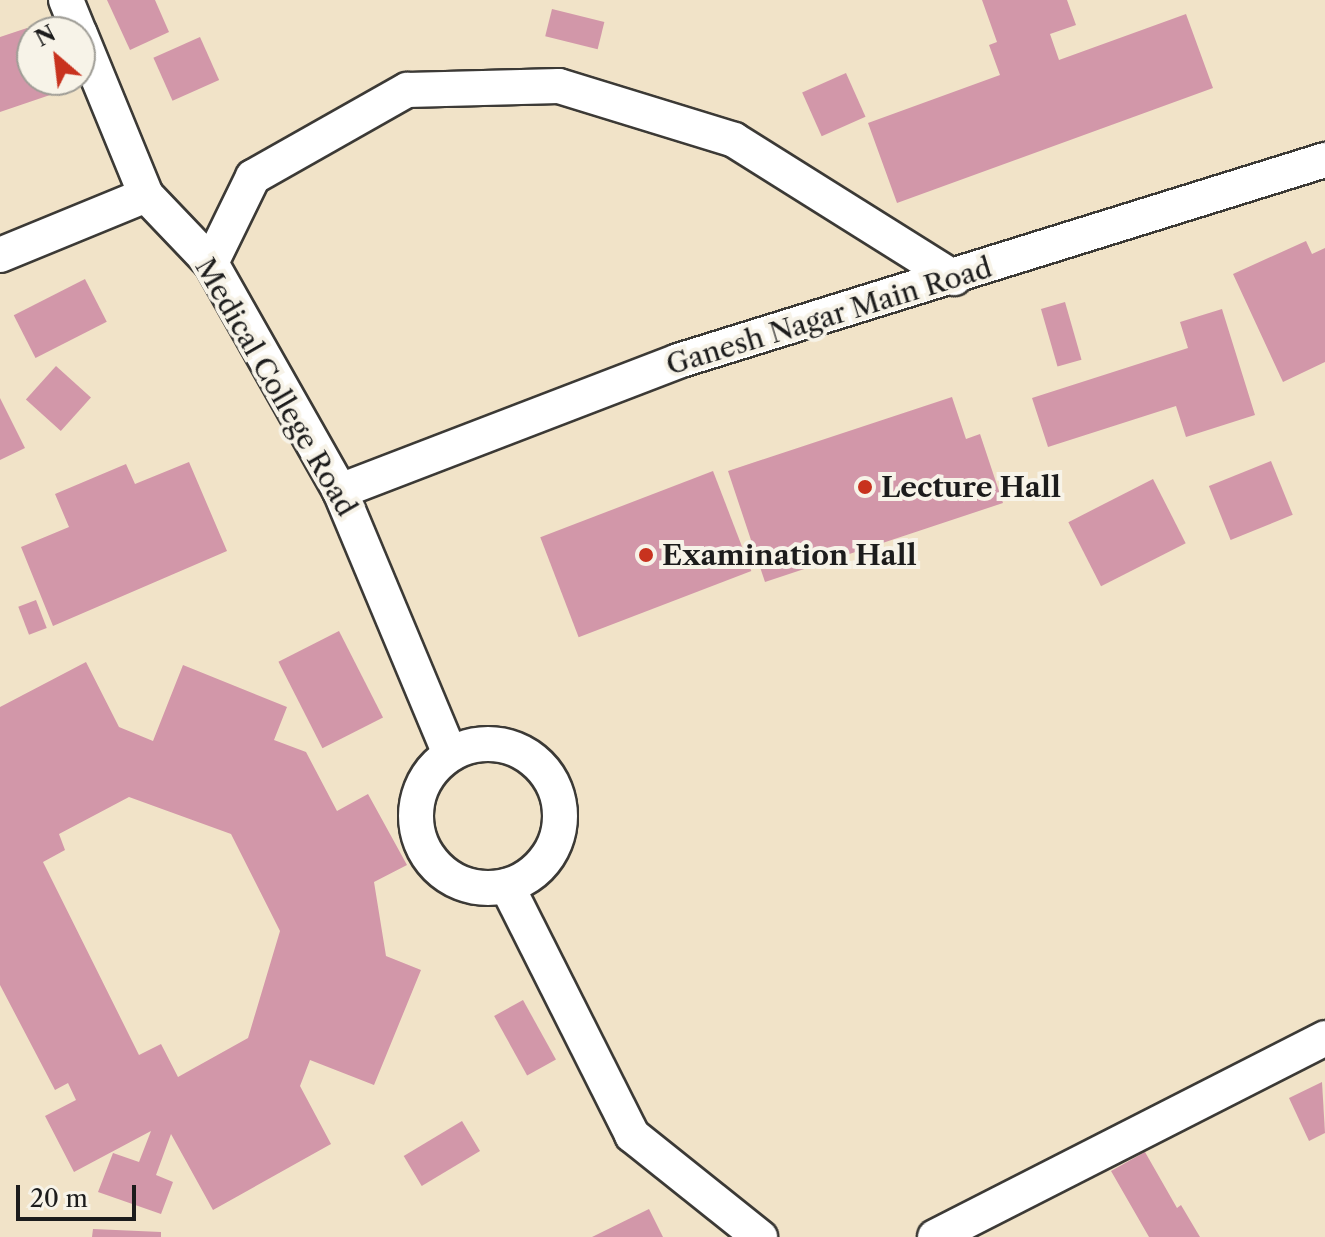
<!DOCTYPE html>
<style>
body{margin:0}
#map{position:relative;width:1325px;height:1237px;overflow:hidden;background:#f1e3c8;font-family:"Libre Caslon Text",serif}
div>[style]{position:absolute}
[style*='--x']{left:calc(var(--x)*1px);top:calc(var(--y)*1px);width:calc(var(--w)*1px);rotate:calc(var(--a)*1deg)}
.building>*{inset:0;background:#d297a9;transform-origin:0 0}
.roads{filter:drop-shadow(2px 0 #3c3a36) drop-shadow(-2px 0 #3c3a36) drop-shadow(0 2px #3c3a36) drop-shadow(0 -2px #3c3a36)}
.street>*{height:34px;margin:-17px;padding:0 17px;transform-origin:17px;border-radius:17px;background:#fff}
.street>.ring{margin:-17px;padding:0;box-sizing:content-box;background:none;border:34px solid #fff;border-radius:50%}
.dots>*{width:22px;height:22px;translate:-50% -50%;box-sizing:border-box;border:4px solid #f7f3e8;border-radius:50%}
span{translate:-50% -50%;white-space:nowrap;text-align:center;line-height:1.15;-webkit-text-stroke:8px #f7f3e8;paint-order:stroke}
.street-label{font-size:28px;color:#1c1c1c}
.poi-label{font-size:28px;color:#1c1c1c;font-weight:700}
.left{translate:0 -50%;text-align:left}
.north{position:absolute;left:16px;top:16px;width:80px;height:80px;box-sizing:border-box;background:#f7f3e8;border:2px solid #9f9d96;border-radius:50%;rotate:332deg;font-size:22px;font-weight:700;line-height:32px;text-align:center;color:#1c1c1c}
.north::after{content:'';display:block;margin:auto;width:28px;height:36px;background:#c8321e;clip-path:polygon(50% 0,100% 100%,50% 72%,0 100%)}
.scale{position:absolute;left:16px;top:1185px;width:120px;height:36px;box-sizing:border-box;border:4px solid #1c1c1c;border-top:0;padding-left:10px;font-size:24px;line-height:28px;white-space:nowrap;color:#1c1c1c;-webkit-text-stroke:6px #f7f3e8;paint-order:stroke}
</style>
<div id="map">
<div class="building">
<div style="clip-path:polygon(107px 0,155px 0,169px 32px,130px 50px)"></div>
<div style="clip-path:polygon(982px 0,1067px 0,1076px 25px,1050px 34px,1059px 60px,1186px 14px,1213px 88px,897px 203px,868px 123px,1000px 75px,989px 45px,997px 42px)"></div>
<div style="left:552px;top:9px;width:54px;height:28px;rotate:14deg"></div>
<div style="clip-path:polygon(27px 28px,32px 80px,45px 80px,50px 95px,0 112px,0 37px)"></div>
<div style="left:200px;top:37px;width:47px;height:51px;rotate:66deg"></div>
<div style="left:846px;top:73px;width:48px;height:48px;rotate:66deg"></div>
<div style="clip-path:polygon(1306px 241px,1312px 254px,1325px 248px,1325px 362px,1283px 382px,1233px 274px)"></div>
<div style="left:85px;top:279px;width:48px;height:80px;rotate:63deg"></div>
<div style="left:1065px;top:302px;width:60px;height:25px;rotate:74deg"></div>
<div style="clip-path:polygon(1222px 309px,1255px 415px,1186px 437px,1176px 406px,1048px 447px,1032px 398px,1188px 348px,1180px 322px)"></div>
<div style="left:56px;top:366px;width:47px;height:45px;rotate:42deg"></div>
<div style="clip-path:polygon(952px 397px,966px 439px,980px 434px,1003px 503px,765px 582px,728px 471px)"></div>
<div style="clip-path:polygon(0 398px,25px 448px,0 460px)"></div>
<div style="left:1271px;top:461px;width:58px;height:67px;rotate:68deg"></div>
<div style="clip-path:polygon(189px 462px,227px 551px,53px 626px,21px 547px,69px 527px,55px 494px,126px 464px,135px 484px)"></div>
<div style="left:713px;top:471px;width:107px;height:185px;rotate:69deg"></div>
<div style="left:1153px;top:479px;width:72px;height:95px;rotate:63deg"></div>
<div style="left:36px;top:600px;width:30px;height:19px;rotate:69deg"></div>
<div style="left:339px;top:631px;width:97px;height:68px;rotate:63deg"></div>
<div style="clip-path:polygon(evenodd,86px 662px,119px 727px,153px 741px,183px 665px,287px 707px,274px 740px,306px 752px,337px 811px,368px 794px,407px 865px,374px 882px,386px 956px,421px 970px,374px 1085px,310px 1060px,300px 1086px,331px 1144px,213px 1210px,171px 1134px,156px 1175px,173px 1182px,161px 1214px,98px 1192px,113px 1153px,139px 1162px,151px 1131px,74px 1172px,45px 1116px,76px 1100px,68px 1083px,55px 1090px,0 985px,0 707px,86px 662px,129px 797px,231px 834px,280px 931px,248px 1038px,178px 1077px,161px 1044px,139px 1055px,43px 862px,65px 850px,59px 834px,129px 797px)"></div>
<div style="left:523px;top:1000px;width:68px;height:33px;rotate:61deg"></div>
<div style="clip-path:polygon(1322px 1082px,1325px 1133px,1309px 1141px,1289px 1098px)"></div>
<div style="left:462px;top:1121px;width:35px;height:68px;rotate:59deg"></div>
<div style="clip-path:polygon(1145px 1152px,1177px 1208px,1181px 1205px,1200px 1237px,1149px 1237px,1111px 1171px)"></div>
<div style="clip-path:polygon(649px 1209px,663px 1237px,592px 1237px)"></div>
<div style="clip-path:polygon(93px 1229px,161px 1232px,161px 1237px,92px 1237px)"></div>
</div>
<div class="roads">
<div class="street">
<div style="--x:66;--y:0;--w:35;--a:68"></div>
<div style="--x:80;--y:34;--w:174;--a:67.7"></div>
<div style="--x:146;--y:195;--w:94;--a:46.3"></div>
<div style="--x:211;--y:263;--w:262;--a:60.5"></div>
<div style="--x:340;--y:491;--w:285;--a:67.3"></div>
<div style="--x:0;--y:255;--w:158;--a:-22.3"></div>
<div style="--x:211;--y:263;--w:96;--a:-64"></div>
<div style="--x:253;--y:177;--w:177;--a:-29.5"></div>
<div style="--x:407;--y:90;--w:152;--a:-1.5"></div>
<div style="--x:559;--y:86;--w:183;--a:17.1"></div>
<div style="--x:734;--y:140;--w:260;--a:32.1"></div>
<div style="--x:340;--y:491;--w:362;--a:-21"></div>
<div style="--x:678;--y:361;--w:678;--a:-17.26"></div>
<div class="ring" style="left:416px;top:744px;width:110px;height:110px"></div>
<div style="--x:507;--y:886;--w:279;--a:63.3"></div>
<div style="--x:632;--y:1135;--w:164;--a:38.6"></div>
<div style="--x:935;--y:1237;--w:438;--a:-27"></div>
</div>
</div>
<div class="dots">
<div style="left:865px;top:487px;background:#c8321e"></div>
<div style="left:646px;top:555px;background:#c8321e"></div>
</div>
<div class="street-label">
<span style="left:829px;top:316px;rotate:-17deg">Ganesh Nagar Main Road</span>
<span style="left:276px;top:387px;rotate:60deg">Medical College Road</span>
</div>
<div class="poi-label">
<span class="left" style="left:881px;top:487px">Lecture Hall</span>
<span class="left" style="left:662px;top:555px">Examination Hall</span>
</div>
<div class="north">N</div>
<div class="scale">20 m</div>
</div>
